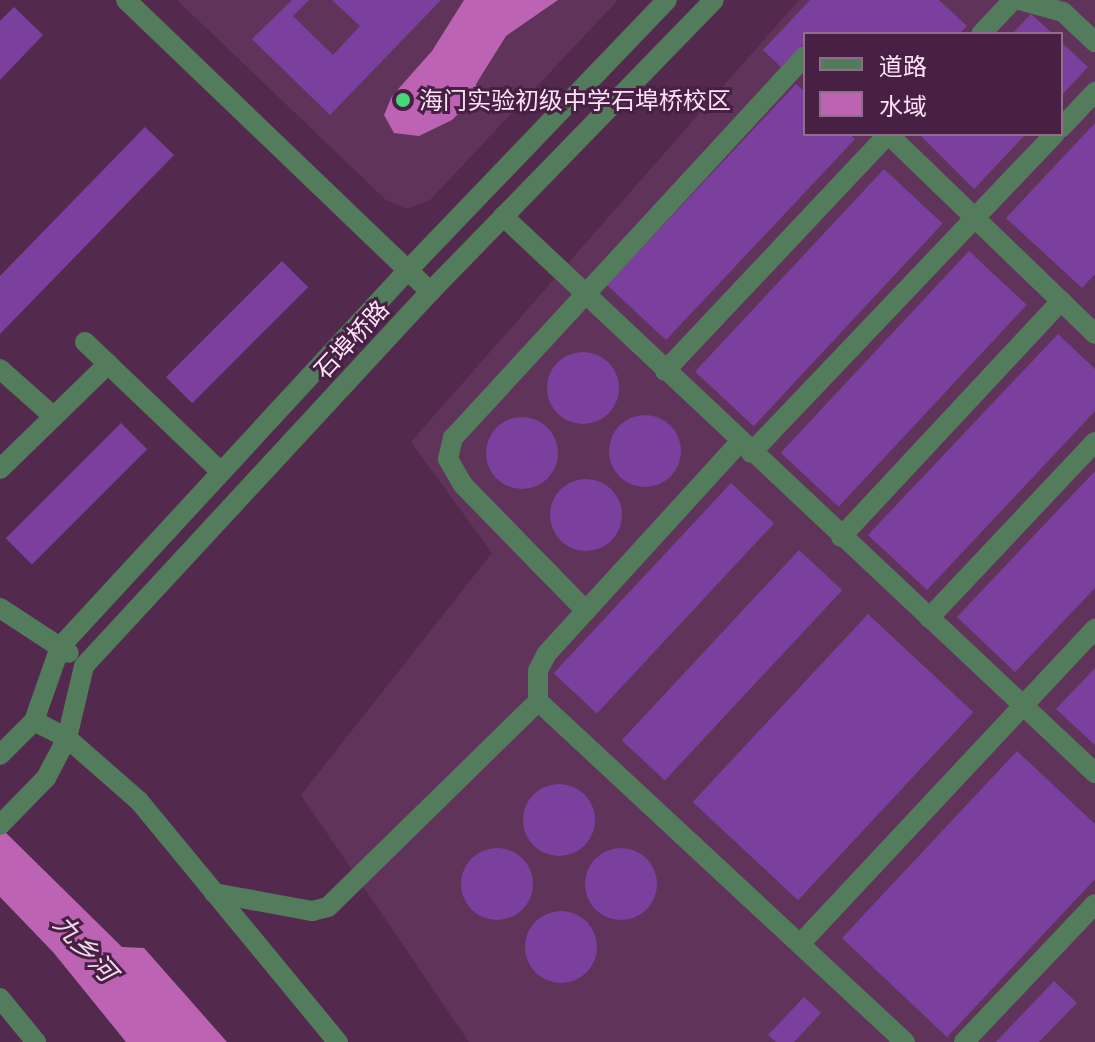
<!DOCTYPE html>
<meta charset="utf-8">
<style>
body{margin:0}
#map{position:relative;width:1095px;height:1042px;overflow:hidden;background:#532a4e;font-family:"Noto Sans","Noto Sans SC",sans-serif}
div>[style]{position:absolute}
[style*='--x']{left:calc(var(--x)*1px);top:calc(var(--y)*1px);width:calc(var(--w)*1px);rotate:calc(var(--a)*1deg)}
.built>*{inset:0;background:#60335b}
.water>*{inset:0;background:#bc64b3}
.building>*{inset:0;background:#7b409d;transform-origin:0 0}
.round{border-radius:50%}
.minor>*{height:20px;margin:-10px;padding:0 10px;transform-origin:10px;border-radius:10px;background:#527c5c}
.dots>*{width:22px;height:22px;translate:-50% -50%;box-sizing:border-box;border:4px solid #472043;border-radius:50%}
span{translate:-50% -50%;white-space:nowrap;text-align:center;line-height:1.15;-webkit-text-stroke:6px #472043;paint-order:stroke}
.poi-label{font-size:24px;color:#fde3f8}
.left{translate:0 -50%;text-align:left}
.street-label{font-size:24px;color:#fde3f8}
.water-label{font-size:26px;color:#f1daed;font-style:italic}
.legend{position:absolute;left:803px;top:32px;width:260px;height:104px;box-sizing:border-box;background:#472043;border:2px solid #906e8b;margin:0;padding:10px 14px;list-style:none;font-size:24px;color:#fde3f8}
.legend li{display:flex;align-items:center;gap:16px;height:40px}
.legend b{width:40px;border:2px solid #906e8b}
</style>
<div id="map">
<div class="built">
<div style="clip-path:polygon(177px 0,618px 0,430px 200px,407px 209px,386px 200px)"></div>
<div style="clip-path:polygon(evenodd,799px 0,1095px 0,1095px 1042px,469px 1042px,301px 795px,492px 553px,411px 442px,799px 0,805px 34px,1061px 34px,1061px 134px,805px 134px,805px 34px)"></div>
</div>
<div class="water">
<div style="clip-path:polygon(464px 0,558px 0,506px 36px,476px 84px,477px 95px,452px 120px,419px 136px,394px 133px,384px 115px,392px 96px,432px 51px)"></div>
<div style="clip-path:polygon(0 827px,122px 947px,144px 948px,227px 1042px,126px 1042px,53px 952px,0 897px)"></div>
</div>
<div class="building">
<div style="clip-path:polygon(292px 0,309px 0,293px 16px,333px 55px,360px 26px,332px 0,441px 0,330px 115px,252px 39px)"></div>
<div style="clip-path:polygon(810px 0,939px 0,967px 26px,959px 34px,805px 34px,805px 43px,782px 68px,763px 50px)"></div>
<div style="clip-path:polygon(14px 7px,43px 35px,0 80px,0 21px)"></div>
<div style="clip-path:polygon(1031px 14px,1053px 34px,1012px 34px)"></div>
<div style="clip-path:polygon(1061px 42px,1088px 67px,1061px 96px)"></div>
<div style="clip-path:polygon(796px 84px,805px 92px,805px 134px,850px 134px,855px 139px,666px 340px,607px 285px)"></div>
<div style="clip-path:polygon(1095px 123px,1095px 274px,1082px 288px,1006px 218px)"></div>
<div style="clip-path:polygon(145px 127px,174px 155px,0 334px,0 276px)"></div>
<div style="clip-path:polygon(919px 134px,1026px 134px,974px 189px)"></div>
<div style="left:884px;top:169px;width:80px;height:277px;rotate:43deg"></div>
<div style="left:969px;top:251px;width:79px;height:276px;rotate:43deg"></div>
<div style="left:282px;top:261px;width:37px;height:164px;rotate:45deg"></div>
<div style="clip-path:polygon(1058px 334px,1095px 369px,1095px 411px,927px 590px,868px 535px)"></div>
<div class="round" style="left:547px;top:352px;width:72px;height:72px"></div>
<div class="round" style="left:609px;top:415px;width:72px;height:72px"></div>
<div class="round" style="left:486px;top:417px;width:72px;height:72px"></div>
<div style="left:121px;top:423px;width:37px;height:163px;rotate:45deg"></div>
<div style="clip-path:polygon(1095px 471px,1095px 588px,1015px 672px,957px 617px)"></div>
<div class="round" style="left:550px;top:479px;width:72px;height:72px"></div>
<div style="left:731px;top:483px;width:59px;height:260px;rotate:43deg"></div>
<div style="left:799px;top:550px;width:59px;height:260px;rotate:43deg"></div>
<div style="left:868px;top:614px;width:144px;height:257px;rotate:43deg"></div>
<div style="clip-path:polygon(1095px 668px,1095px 745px,1056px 709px)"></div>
<div style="clip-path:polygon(1017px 751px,1095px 824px,1095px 879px,947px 1037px,842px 938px)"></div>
<div class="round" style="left:523px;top:784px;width:72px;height:72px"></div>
<div class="round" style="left:461px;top:848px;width:72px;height:72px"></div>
<div class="round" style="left:585px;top:848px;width:72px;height:72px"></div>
<div class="round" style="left:525px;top:911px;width:72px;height:72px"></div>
<div style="clip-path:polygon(1054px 981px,1077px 1003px,1039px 1042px,996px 1042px)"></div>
<div style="clip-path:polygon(804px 997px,821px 1013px,794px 1042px,776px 1042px,768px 1035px)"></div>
</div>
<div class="minor">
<div style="--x:126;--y:0;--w:422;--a:43.8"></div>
<div style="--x:1020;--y:0;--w:45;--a:15.6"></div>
<div style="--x:1063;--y:12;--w:44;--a:43.2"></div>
<div style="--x:981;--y:34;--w:47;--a:-46.7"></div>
<div style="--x:1061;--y:128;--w:50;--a:-46.6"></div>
<div style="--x:888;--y:134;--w:288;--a:44"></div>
<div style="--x:503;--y:216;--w:813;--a:43.26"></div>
<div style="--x:85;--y:342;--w:188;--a:43.7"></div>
<div style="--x:0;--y:369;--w:71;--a:41.6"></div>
<div style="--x:665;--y:371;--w:325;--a:-46.7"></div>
<div style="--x:740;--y:442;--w:286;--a:132.4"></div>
<div style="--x:547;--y:653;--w:20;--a:117"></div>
<div style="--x:538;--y:671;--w:30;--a:90"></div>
<div style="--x:538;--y:701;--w:501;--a:42.9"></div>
<div style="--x:751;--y:453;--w:441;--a:-46.4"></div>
<div style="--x:0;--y:469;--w:151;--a:-44.2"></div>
<div style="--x:841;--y:537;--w:323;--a:-47"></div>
<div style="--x:0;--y:608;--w:82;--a:33.1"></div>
<div style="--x:586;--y:611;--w:176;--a:-134.3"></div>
<div style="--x:463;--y:485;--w:30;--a:-120"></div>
<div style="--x:448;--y:459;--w:22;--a:-77"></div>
<div style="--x:453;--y:438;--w:519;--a:-47.34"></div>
<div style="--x:929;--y:618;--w:242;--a:-46.7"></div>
<div style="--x:34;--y:721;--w:37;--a:27"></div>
<div style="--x:67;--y:738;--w:96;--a:41.2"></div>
<div style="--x:139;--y:801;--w:313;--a:50.5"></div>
<div style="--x:0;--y:755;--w:48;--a:-45"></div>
<div style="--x:34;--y:721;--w:78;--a:-70.6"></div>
<div style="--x:60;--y:647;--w:513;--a:-47.29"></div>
<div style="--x:408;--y:270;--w:374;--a:-46.2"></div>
<div style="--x:0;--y:825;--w:66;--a:-45.6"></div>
<div style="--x:46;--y:778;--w:45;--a:-62.3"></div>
<div style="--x:67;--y:738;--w:74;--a:-76.7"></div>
<div style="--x:84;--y:666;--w:510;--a:-47.23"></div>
<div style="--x:430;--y:292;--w:407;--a:-45.8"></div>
<div style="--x:214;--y:893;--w:100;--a:10.4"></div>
<div style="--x:312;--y:911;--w:16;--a:-14"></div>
<div style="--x:328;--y:907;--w:294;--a:-44.4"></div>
<div style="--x:800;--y:944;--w:432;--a:-46.9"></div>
<div style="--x:0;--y:998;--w:57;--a:50.7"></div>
<div style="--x:964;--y:1042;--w:190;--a:-46.5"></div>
</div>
<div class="dots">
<div style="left:403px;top:100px;background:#46d77a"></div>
</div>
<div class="poi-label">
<span class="left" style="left:419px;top:100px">海门实验初级中学石埠桥校区</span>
</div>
<div class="street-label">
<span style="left:351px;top:339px;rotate:-47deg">石埠桥路</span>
</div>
<div class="water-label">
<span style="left:85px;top:948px;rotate:48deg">九乡河</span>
</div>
<ul class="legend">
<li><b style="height:10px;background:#527c5c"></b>道路</li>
<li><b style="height:22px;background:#bc64b3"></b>水域</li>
</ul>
</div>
